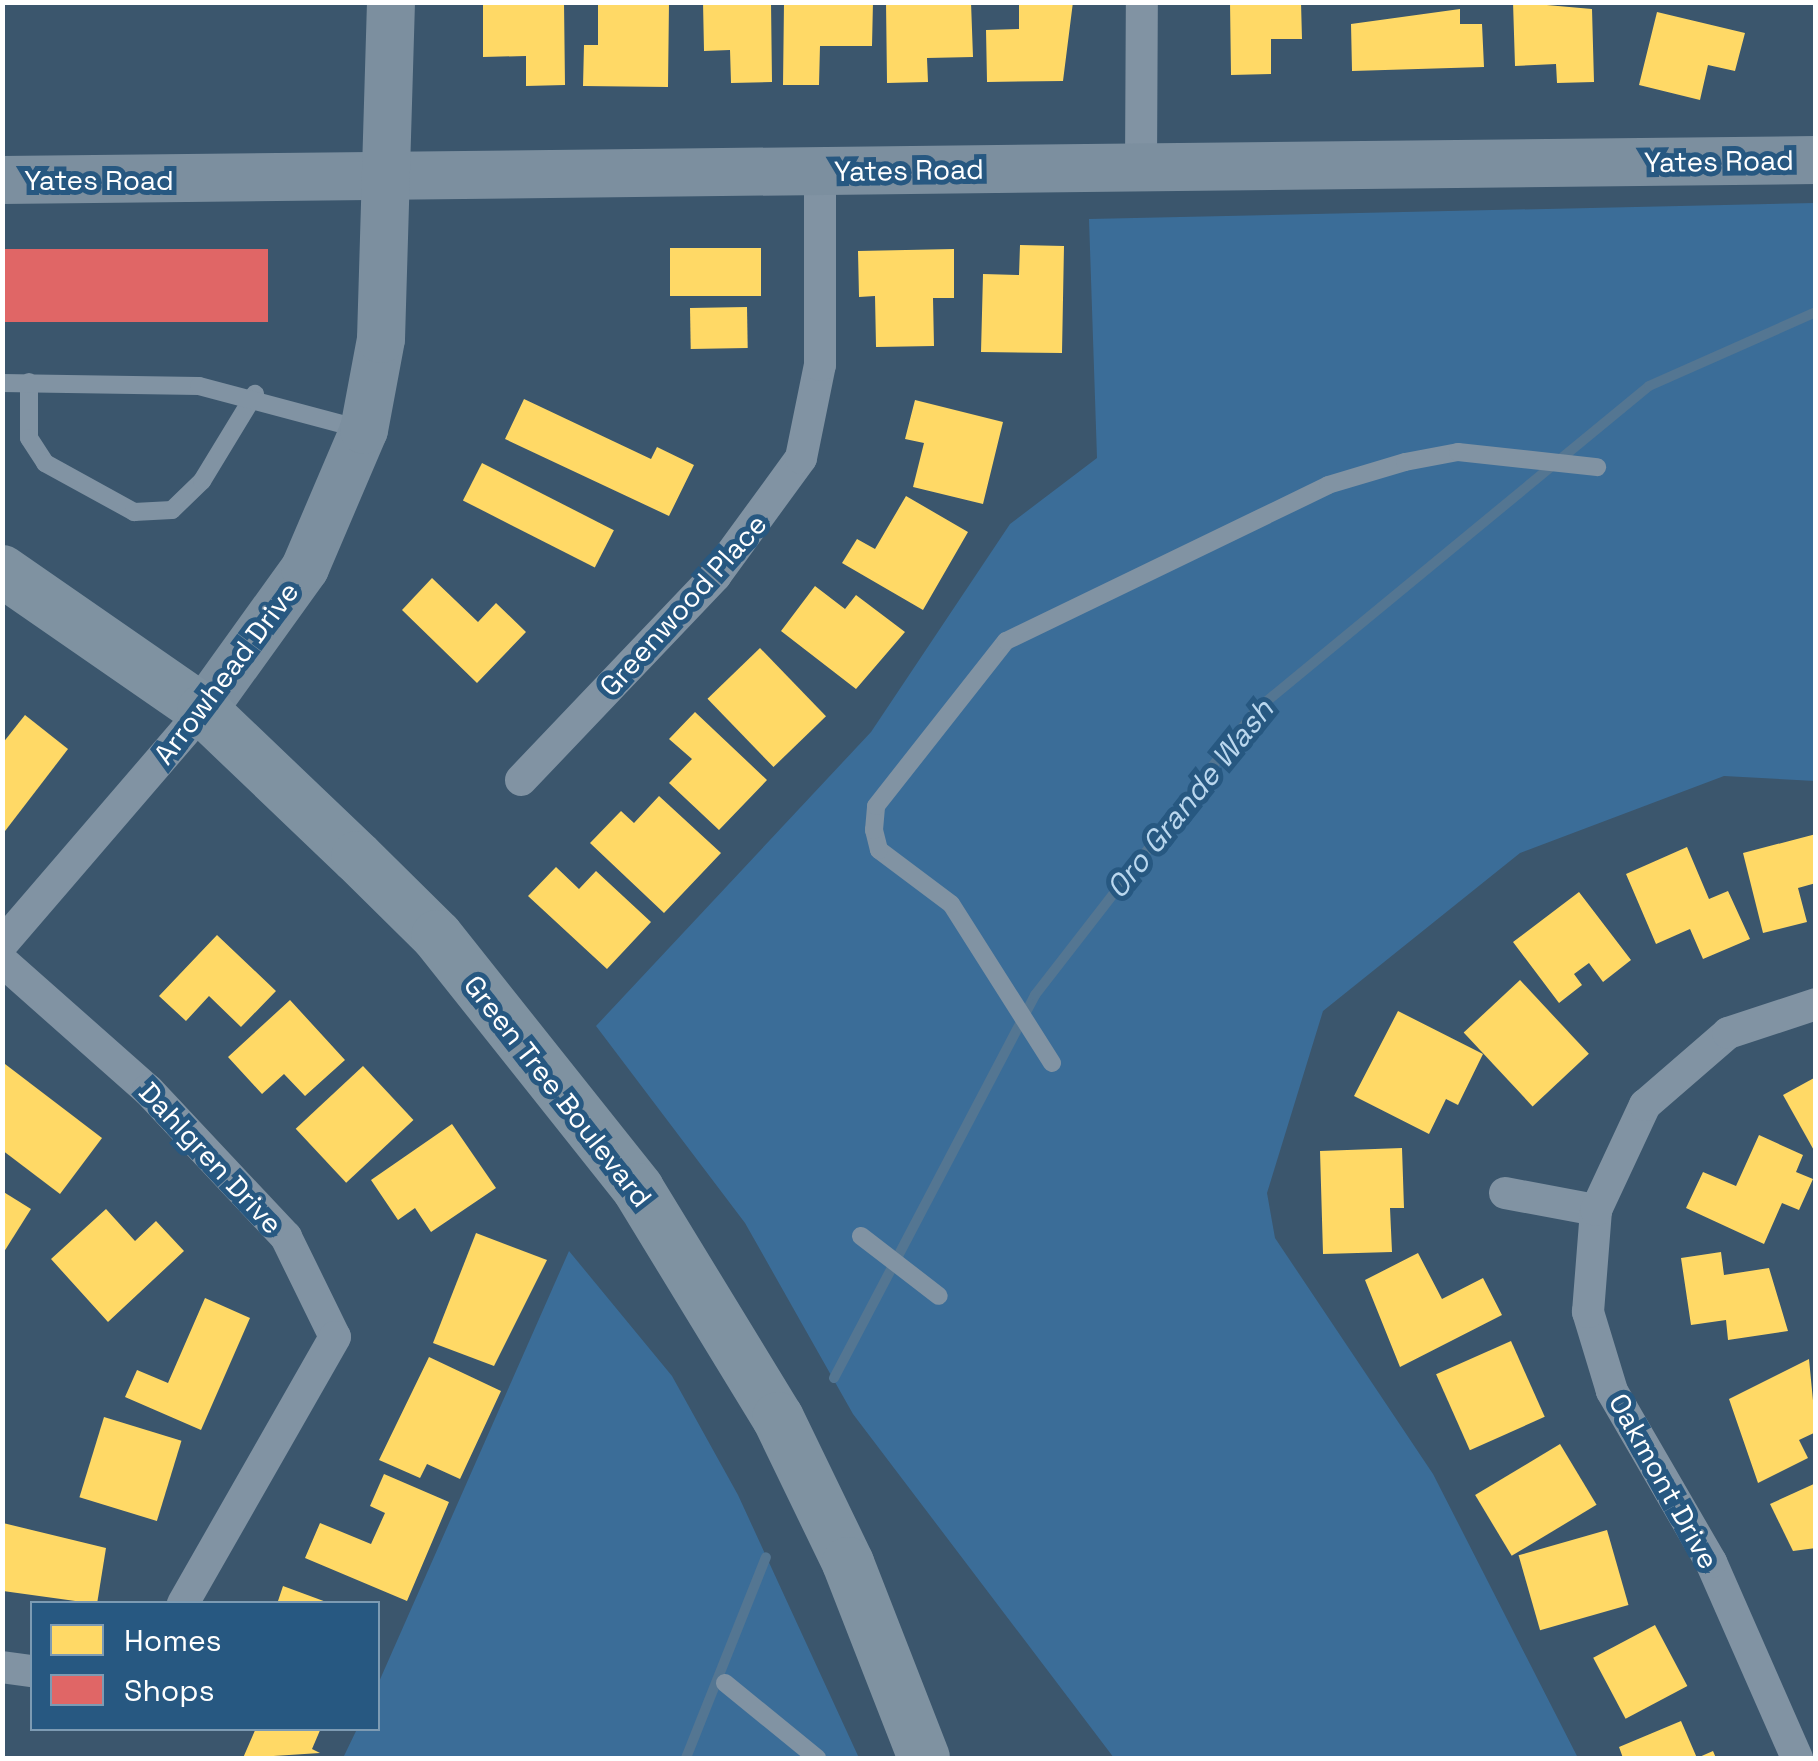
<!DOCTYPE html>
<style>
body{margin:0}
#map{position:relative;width:1818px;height:1761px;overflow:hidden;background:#3b566d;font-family:"Space Grotesk",sans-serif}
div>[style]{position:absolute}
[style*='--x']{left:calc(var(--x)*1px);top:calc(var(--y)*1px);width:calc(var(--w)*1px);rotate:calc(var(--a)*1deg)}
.green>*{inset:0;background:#3b6d98}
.homes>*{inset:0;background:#ffd966;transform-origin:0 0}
.shops>*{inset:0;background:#e06666;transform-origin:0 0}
.stream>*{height:10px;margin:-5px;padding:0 5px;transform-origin:5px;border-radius:5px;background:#547692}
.lane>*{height:18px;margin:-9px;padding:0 9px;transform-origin:9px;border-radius:9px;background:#8193a3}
.street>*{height:32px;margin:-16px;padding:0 16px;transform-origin:16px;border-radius:16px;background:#8193a3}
.secondary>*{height:48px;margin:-24px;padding:0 24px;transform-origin:24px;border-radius:24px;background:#7c8f9f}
.primary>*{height:52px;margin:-26px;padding:0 26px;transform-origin:26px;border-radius:26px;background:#7f92a1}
span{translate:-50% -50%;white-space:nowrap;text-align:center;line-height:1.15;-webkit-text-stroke:10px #275881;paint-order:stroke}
.street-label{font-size:28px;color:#fff}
.water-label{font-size:30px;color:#bad7ee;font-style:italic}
.frame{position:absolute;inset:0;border:5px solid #fff;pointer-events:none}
.legend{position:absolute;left:30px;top:1601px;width:350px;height:130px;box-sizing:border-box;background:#275881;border:2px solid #7d9bb3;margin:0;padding:12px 18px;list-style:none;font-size:30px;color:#fff}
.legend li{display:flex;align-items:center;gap:20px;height:50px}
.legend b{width:50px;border:2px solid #7d9bb3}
</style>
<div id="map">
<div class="green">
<div style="clip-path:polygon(1815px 203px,1815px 781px,1724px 776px,1520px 853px,1323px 1011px,1267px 1193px,1275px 1238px,1433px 1474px,1578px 1758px,1114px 1758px,853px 1414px,745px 1223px,596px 1026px,871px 732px,1010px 524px,1097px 458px,1089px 219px)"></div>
<div style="clip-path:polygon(569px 1251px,672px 1376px,738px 1495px,859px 1758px,343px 1758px,357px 1729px,378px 1728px,378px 1684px)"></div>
</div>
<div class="homes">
<div style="clip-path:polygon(483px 2px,564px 2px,565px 85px,526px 86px,526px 56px,483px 57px)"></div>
<div style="clip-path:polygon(598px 2px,669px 2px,668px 87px,583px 86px,584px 45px,598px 45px)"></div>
<div style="clip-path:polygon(703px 2px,771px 2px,772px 82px,731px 83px,730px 50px,704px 51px)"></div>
<div style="clip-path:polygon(784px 2px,873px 2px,872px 46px,820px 46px,819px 85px,783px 85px)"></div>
<div style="clip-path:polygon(886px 2px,971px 2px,973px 57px,927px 58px,928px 82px,887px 83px)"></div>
<div style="clip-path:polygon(1019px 2px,1073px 2px,1063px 81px,987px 82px,986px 30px,1019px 29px)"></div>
<div style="clip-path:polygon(1230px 2px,1301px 2px,1302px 39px,1271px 39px,1271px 74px,1231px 75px)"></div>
<div style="clip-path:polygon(1513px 2px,1592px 9px,1594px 82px,1557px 83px,1556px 64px,1515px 66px)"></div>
<div style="clip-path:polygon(1460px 9px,1460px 24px,1482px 24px,1484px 67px,1352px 71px,1351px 24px)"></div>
<div style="clip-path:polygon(1657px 12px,1745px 33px,1735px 71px,1708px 65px,1700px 100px,1639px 85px)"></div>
<div style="clip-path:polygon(1020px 245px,1064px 246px,1062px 353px,981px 352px,983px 274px,1019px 275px)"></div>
<div style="left:761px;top:248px;width:48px;height:91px;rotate:90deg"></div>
<div style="clip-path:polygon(954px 249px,954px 298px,933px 298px,934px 346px,876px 347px,875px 296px,859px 297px,858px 251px)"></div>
<div style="left:747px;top:307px;width:41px;height:57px;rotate:89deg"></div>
<div style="clip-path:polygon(524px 399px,651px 459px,657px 447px,694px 465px,669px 516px,505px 439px)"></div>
<div style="clip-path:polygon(915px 400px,1003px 422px,983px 504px,913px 487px,924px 443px,905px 439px)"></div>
<div style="left:482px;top:463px;width:148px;height:42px;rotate:27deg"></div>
<div style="clip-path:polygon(906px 496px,968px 532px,923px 610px,842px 563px,857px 539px,875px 549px)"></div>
<div style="clip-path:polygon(432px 578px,478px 622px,496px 603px,526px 632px,477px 683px,402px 610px)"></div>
<div style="clip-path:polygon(815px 586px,845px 609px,856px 595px,905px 632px,856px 689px,781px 631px)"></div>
<div style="left:760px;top:648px;width:95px;height:73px;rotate:46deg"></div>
<div style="clip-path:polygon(695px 712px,767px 780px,719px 830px,669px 783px,692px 759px,669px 739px)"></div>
<div style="clip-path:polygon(25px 715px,68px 749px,2px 835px,2px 744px)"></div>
<div style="clip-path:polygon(659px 796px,721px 853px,664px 913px,590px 843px,621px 811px,634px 823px)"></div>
<div style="clip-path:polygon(1816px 834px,1816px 883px,1798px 888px,1807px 922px,1763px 933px,1743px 853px)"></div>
<div style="clip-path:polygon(1687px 847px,1709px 899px,1728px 891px,1750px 939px,1703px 959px,1690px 929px,1656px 944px,1626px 874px)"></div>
<div style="clip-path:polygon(556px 867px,579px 889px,596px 871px,651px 922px,607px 969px,528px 896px)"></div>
<div style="clip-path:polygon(1579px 892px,1631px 960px,1603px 982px,1589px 963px,1574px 974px,1582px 985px,1559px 1003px,1513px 942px)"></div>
<div style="clip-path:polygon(217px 935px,276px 991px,241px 1027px,209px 996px,186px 1021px,159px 996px)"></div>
<div style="left:1520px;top:980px;width:101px;height:77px;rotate:47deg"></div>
<div style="clip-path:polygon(290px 1000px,345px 1060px,305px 1096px,284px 1074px,262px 1094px,228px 1057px)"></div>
<div style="clip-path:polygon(1398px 1011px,1483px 1054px,1458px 1105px,1446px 1099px,1429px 1134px,1354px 1096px)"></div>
<div style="clip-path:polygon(5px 1064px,102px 1138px,60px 1194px,2px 1150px)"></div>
<div style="left:363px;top:1066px;width:74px;height:92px;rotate:47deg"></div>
<div style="clip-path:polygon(1814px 1078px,1816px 1081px,1816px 1154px,1783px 1095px)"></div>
<div style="clip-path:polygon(452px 1124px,496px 1188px,431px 1232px,415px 1208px,398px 1220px,371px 1180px)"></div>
<div style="clip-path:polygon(1759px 1135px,1803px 1155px,1796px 1172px,1813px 1179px,1799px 1210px,1782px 1203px,1764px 1244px,1686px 1208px,1703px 1172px,1736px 1186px)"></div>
<div style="clip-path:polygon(1402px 1148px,1404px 1208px,1390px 1208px,1392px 1252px,1323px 1254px,1320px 1151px)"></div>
<div style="clip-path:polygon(2px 1191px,31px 1209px,2px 1255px)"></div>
<div style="clip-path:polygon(106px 1209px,135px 1241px,156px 1221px,184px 1251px,108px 1322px,51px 1259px)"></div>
<div style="clip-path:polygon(476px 1233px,547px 1260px,494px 1366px,433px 1343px)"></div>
<div style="clip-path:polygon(1721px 1252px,1724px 1275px,1769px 1268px,1788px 1331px,1728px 1340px,1726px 1320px,1691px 1325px,1681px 1258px)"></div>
<div style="clip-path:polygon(1418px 1253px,1442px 1299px,1483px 1278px,1502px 1315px,1400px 1367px,1365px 1280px)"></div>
<div style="clip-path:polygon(205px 1298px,250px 1318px,201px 1430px,125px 1397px,137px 1370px,168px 1383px)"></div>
<div style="left:1511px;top:1341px;width:83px;height:82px;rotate:66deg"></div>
<div style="clip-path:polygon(429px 1357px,501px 1391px,460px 1479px,427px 1464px,420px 1478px,379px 1460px)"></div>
<div style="clip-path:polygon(1809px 1359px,1816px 1432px,1799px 1440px,1808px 1458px,1758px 1483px,1729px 1399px)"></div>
<div style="left:104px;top:1417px;width:81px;height:84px;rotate:17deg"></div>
<div style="left:1560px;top:1444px;width:71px;height:99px;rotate:59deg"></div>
<div style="clip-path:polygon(384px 1474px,449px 1502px,407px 1601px,305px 1558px,320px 1523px,371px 1544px,385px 1513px,370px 1506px)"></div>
<div style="clip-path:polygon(1816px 1483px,1816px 1548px,1793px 1551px,1770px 1504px)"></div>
<div style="clip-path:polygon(3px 1523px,106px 1548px,97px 1604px,3px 1591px)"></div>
<div style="left:1607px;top:1530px;width:78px;height:92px;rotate:74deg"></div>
<div style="clip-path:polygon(283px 1586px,329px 1603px,329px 1604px,277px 1604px)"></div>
<div style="left:1655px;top:1625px;width:69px;height:70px;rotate:62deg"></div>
<div style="clip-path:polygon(1681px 1721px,1697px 1758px,1713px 1751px,1716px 1758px,1623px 1758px,1619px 1747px)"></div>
<div style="clip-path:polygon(256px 1728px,321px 1728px,312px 1749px,320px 1753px,243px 1758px)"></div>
</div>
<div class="shops">
<div style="left:268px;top:249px;width:73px;height:266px;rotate:90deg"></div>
</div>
<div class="stream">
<div style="--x:834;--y:1378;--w:433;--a:-62.3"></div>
<div style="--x:1035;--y:995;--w:361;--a:-52.2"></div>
<div style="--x:1256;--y:710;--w:509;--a:-39.5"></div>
<div style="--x:1649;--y:386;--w:183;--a:-23.9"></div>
<div style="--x:686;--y:1758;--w:216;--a:-68.3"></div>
</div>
<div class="lane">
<div style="--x:29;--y:382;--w:56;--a:90"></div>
<div style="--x:29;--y:438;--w:30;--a:57"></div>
<div style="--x:45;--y:463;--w:102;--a:28.8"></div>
<div style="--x:134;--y:512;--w:38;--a:-3"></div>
<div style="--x:172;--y:510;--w:42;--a:-44"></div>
<div style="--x:202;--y:481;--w:102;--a:-58.7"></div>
<div style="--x:2;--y:383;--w:197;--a:0.9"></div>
<div style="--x:199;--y:386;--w:171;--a:14.9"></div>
<div style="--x:1052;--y:1063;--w:188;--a:-122.4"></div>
<div style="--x:951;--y:904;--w:90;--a:-143.1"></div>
<div style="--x:879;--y:850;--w:21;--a:-104"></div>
<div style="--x:874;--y:830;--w:24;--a:-85"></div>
<div style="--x:876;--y:806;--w:210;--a:-51.8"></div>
<div style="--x:1006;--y:641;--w:358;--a:-25.8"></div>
<div style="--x:1328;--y:485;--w:80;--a:-16.6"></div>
<div style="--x:1405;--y:462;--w:54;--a:-10.7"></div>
<div style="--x:1458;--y:452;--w:140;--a:6.2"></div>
<div style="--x:861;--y:1236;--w:98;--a:37.6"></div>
<div style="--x:725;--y:1683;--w:119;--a:39.2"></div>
</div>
<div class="street">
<div style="--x:1141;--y:166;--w:164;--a:-89.7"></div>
<div style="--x:521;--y:780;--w:282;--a:-46.4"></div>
<div style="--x:715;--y:576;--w:146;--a:-53.9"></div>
<div style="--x:801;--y:458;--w:95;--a:-78.5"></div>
<div style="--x:820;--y:365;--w:193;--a:-90"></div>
<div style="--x:2;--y:944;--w:308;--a:-49.3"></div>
<div style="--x:2;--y:961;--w:195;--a:41.5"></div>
<div style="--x:148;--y:1090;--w:202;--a:46.8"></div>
<div style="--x:286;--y:1237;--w:111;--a:63.9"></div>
<div style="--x:335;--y:1337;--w:307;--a:119.7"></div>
<div style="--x:1505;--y:1193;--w:93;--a:10.6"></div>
<div style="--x:2;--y:1667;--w:30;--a:8"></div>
<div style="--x:1797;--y:1758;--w:214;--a:-113.7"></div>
<div style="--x:1711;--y:1562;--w:198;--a:-120.1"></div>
<div style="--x:1612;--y:1391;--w:83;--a:-106.9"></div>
<div style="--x:1588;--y:1312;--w:102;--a:-85.5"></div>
<div style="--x:1596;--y:1210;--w:116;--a:-65"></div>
<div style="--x:1645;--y:1105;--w:110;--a:-40.9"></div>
<div style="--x:1728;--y:1033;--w:93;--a:-18.2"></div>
</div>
<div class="secondary">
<div style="--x:2;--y:180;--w:1814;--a:-0.63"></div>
<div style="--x:203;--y:710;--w:175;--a:-54.3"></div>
<div style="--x:305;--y:568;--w:150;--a:-66.9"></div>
<div style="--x:364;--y:430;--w:93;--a:-79.4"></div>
<div style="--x:381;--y:339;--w:337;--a:-88.3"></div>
</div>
<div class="primary">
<div style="--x:2;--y:571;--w:244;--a:34.7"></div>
<div style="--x:203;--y:710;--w:213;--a:43.7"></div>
<div style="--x:357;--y:857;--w:112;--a:44.6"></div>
<div style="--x:437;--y:936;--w:323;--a:51.5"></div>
<div style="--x:638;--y:1189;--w:268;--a:58.6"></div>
<div style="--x:778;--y:1418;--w:161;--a:64.2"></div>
<div style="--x:848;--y:1563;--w:209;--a:68.7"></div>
</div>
<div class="street-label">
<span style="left:1719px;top:161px;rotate:-1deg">Yates Road</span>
<span style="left:909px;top:170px;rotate:-1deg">Yates Road</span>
<span style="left:99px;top:180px">Yates Road</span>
<span style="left:683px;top:605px;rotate:-48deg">Greenwood Place</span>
<span style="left:226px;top:673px;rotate:-53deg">Arrowhead Drive</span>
<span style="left:558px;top:1091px;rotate:52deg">Green Tree Boulevard</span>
<span style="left:211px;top:1158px;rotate:47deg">Dahlgren Drive</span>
<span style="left:1664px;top:1481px;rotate:61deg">Oakmont Drive</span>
</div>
<div class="water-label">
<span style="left:1190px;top:799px;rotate:-51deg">Oro Grande Wash</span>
</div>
<div class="frame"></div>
<ul class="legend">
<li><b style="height:28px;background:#ffd966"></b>Homes</li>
<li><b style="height:28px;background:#e06666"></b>Shops</li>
</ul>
</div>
